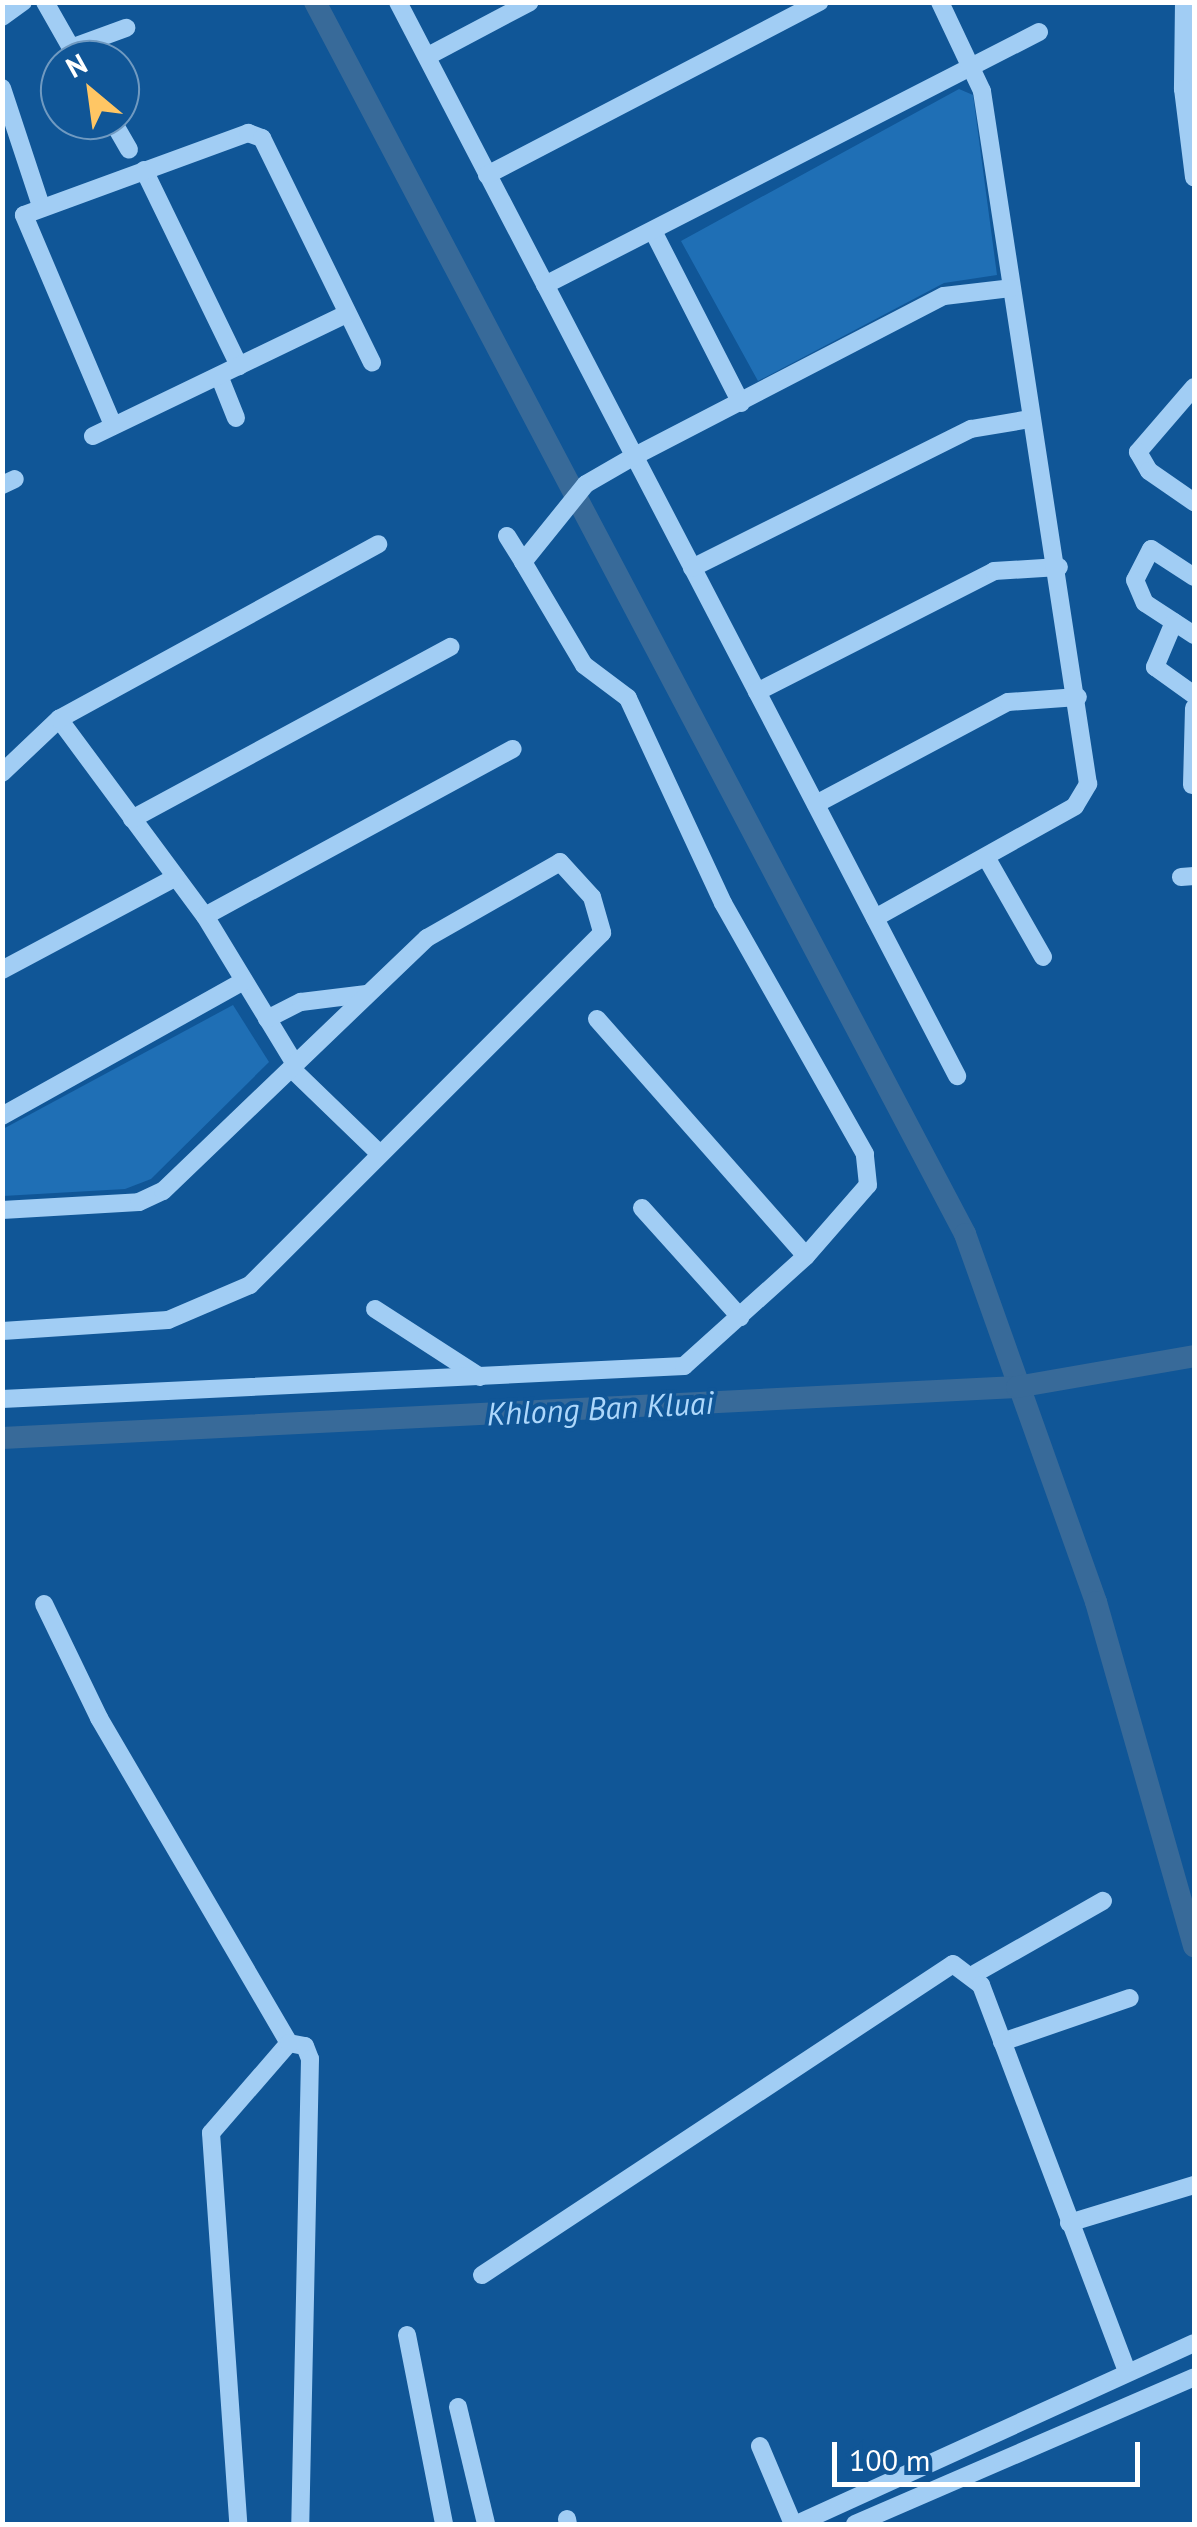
<!DOCTYPE html>
<style>
body{margin:0}
#map{position:relative;width:1197px;height:2527px;overflow:hidden;background:#105697;font-family:"PT Sans",sans-serif}
div>[style]{position:absolute}
[style*='--x']{left:calc(var(--x)*1px);top:calc(var(--y)*1px);width:calc(var(--w)*1px);rotate:calc(var(--a)*1deg)}
.green>*{inset:0;background:#1f6fb5}
.canal>*{height:22px;margin:-11px;padding:0 11px;transform-origin:11px;border-radius:11px;background:#386a99}
.minor>*{height:18px;margin:-9px;padding:0 9px;transform-origin:9px;border-radius:9px;background:#a1cdf4}
span{translate:-50% -50%;white-space:nowrap;text-align:center;line-height:1.15;-webkit-text-stroke:8px #105697;paint-order:stroke}
.water-label{font-size:32px;color:#add7fb;font-style:italic}
.frame{position:absolute;inset:0;border:5px solid #fff;pointer-events:none}
.north{position:absolute;left:40px;top:40px;width:100px;height:100px;box-sizing:border-box;background:#105697;border:2px solid #709ac1;border-radius:50%;rotate:331deg;font-size:28px;font-weight:700;line-height:40px;text-align:center;color:#fff}
.north::after{content:'';display:block;margin:auto;width:35px;height:45px;background:#ffc664;clip-path:polygon(50% 0,100% 100%,50% 72%,0 100%)}
.scale{position:absolute;left:832px;top:2442px;width:308px;height:45px;box-sizing:border-box;border:5px solid #fff;border-top:0;padding-left:12px;font-size:30px;line-height:35px;white-space:nowrap;color:#fff;-webkit-text-stroke:8px #105697;paint-order:stroke}
</style>
<div id="map">
<div class="green">
<div style="clip-path:polygon(959px 89px,973px 95px,997px 275px,944px 283px,758px 381px,681px 241px)"></div>
<div style="clip-path:polygon(233px 1005px,269px 1062px,151px 1179px,125px 1189px,3px 1196px,3px 1129px)"></div>
</div>
<div class="canal">
<div style="--x:315;--y:2;--w:1393;--a:62.18"></div>
<div style="--x:965;--y:1234;--w:391;--a:70.4"></div>
<div style="--x:1096;--y:1602;--w:358;--a:74.1"></div>
<div style="--x:2;--y:1438;--w:1016;--a:-2.88"></div>
<div style="--x:1017;--y:1387;--w:180;--a:-9.9"></div>
</div>
<div class="minor">
<div style="--x:45;--y:2;--w:67;--a:60.4"></div>
<div style="--x:398;--y:2;--w:1211;--a:62.5"></div>
<div style="--x:1184;--y:2;--w:87;--a:90.7"></div>
<div style="--x:1183;--y:89;--w:11;--a:-10"></div>
<div style="--x:2;--y:17;--w:26;--a:-36"></div>
<div style="--x:71;--y:48;--w:59;--a:-20"></div>
<div style="--x:428;--y:56;--w:115;--a:-27.9"></div>
<div style="--x:2;--y:88;--w:124;--a:71.7"></div>
<div style="--x:1183;--y:89;--w:89;--a:82.9"></div>
<div style="--x:112;--y:120;--w:34;--a:60"></div>
<div style="--x:144;--y:170;--w:218;--a:64.1"></div>
<div style="--x:487;--y:175;--w:375;--a:-27.5"></div>
<div style="--x:654;--y:233;--w:191;--a:62.9"></div>
<div style="--x:545;--y:285;--w:555;--a:-27.12"></div>
<div style="--x:220;--y:378;--w:43;--a:68.2"></div>
<div style="--x:1194;--y:387;--w:86;--a:130.7"></div>
<div style="--x:1138;--y:452;--w:22;--a:60"></div>
<div style="--x:1149;--y:471;--w:55;--a:34.6"></div>
<div style="--x:113;--y:425;--w:228;--a:-113"></div>
<div style="--x:24;--y:215;--w:239;--a:-20.1"></div>
<div style="--x:248;--y:133;--w:15;--a:20"></div>
<div style="--x:262;--y:138;--w:250;--a:63.9"></div>
<div style="--x:93;--y:436;--w:282;--a:-25.7"></div>
<div style="--x:2;--y:485;--w:14;--a:-25"></div>
<div style="--x:507;--y:536;--w:31;--a:58"></div>
<div style="--x:692;--y:568;--w:312;--a:-26.5"></div>
<div style="--x:971;--y:429;--w:60;--a:-9.6"></div>
<div style="--x:1194;--y:577;--w:51;--a:-146.9"></div>
<div style="--x:1151;--y:549;--w:35;--a:117"></div>
<div style="--x:1135;--y:580;--w:25;--a:67"></div>
<div style="--x:1145;--y:603;--w:59;--a:33.1"></div>
<div style="--x:1174;--y:622;--w:49;--a:112.9"></div>
<div style="--x:1155;--y:667;--w:48;--a:35.7"></div>
<div style="--x:757;--y:692;--w:266;--a:-27"></div>
<div style="--x:994;--y:571;--w:65;--a:-3.5"></div>
<div style="--x:59;--y:719;--w:245;--a:53.5"></div>
<div style="--x:205;--y:916;--w:173;--a:58.7"></div>
<div style="--x:2;--y:773;--w:79;--a:-43.5"></div>
<div style="--x:59;--y:719;--w:364;--a:-28.7"></div>
<div style="--x:1192;--y:785;--w:77;--a:-88.5"></div>
<div style="--x:816;--y:804;--w:217;--a:-28"></div>
<div style="--x:1008;--y:702;--w:70;--a:-4.1"></div>
<div style="--x:132;--y:819;--w:362;--a:-28.4"></div>
<div style="--x:986;--y:857;--w:115;--a:60.3"></div>
<div style="--x:1181;--y:877;--w:13;--a:-4"></div>
<div style="--x:205;--y:916;--w:350;--a:-28.5"></div>
<div style="--x:875;--y:918;--w:229;--a:-29.2"></div>
<div style="--x:1075;--y:806;--w:26;--a:-59"></div>
<div style="--x:1088;--y:784;--w:701;--a:-98.7"></div>
<div style="--x:982;--y:91;--w:98;--a:-115.3"></div>
<div style="--x:2;--y:970;--w:197;--a:-28.1"></div>
<div style="--x:267;--y:1019;--w:38;--a:-27"></div>
<div style="--x:301;--y:1002;--w:64;--a:-7.1"></div>
<div style="--x:597;--y:1019;--w:316;--a:48.6"></div>
<div style="--x:293;--y:1070;--w:118;--a:44"></div>
<div style="--x:2;--y:1116;--w:277;--a:-29.2"></div>
<div style="--x:642;--y:1208;--w:147;--a:48"></div>
<div style="--x:2;--y:1210;--w:137;--a:-3.3"></div>
<div style="--x:139;--y:1202;--w:26;--a:-25"></div>
<div style="--x:163;--y:1191;--w:366;--a:-43.8"></div>
<div style="--x:427;--y:938;--w:153;--a:-29.7"></div>
<div style="--x:560;--y:862;--w:47;--a:47.6"></div>
<div style="--x:592;--y:897;--w:37;--a:74"></div>
<div style="--x:602;--y:933;--w:498;--a:135"></div>
<div style="--x:250;--y:1285;--w:89;--a:156.9"></div>
<div style="--x:168;--y:1320;--w:166;--a:176.2"></div>
<div style="--x:375;--y:1309;--w:125;--a:32.9"></div>
<div style="--x:2;--y:1399;--w:683;--a:-2.77"></div>
<div style="--x:684;--y:1366;--w:164;--a:-42"></div>
<div style="--x:806;--y:1256;--w:94;--a:-48.9"></div>
<div style="--x:868;--y:1185;--w:31;--a:-96"></div>
<div style="--x:865;--y:1154;--w:288;--a:-119.5"></div>
<div style="--x:723;--y:903;--w:226;--a:-114.9"></div>
<div style="--x:628;--y:698;--w:55;--a:-143.1"></div>
<div style="--x:584;--y:665;--w:120;--a:-120.6"></div>
<div style="--x:523;--y:562;--w:100;--a:-51.1"></div>
<div style="--x:586;--y:484;--w:52;--a:-30"></div>
<div style="--x:631;--y:458;--w:352;--a:-27.4"></div>
<div style="--x:944;--y:296;--w:67;--a:-6.8"></div>
<div style="--x:44;--y:1604;--w:127;--a:64.2"></div>
<div style="--x:99;--y:1718;--w:376;--a:59.7"></div>
<div style="--x:289;--y:2043;--w:119;--a:130.9"></div>
<div style="--x:211;--y:2133;--w:392;--a:86"></div>
<div style="--x:976;--y:1973;--w:146;--a:-29.6"></div>
<div style="--x:1002;--y:2042;--w:135;--a:-19"></div>
<div style="--x:289;--y:2043;--w:16;--a:11"></div>
<div style="--x:305;--y:2046;--w:14;--a:69"></div>
<div style="--x:310;--y:2059;--w:465;--a:91.2"></div>
<div style="--x:1069;--y:2223;--w:131;--a:-16.9"></div>
<div style="--x:482;--y:2275;--w:564;--a:-33.44"></div>
<div style="--x:953;--y:1964;--w:35;--a:37"></div>
<div style="--x:981;--y:1985;--w:410;--a:69.3"></div>
<div style="--x:407;--y:2335;--w:193;--a:78.9"></div>
<div style="--x:458;--y:2407;--w:120;--a:76.5"></div>
<div style="--x:760;--y:2446;--w:85;--a:67.1"></div>
<div style="--x:567;--y:2519;--w:5;--a:79"></div>
<div style="--x:797;--y:2524;--w:436;--a:-24.5"></div>
<div style="--x:855;--y:2524;--w:369;--a:-23.4"></div>
</div>
<div class="water-label">
<span style="left:600px;top:1408px;rotate:-3deg">Khlong Ban Kluai</span>
</div>
<div class="frame"></div>
<div class="north">N</div>
<div class="scale">100 m</div>
</div>
